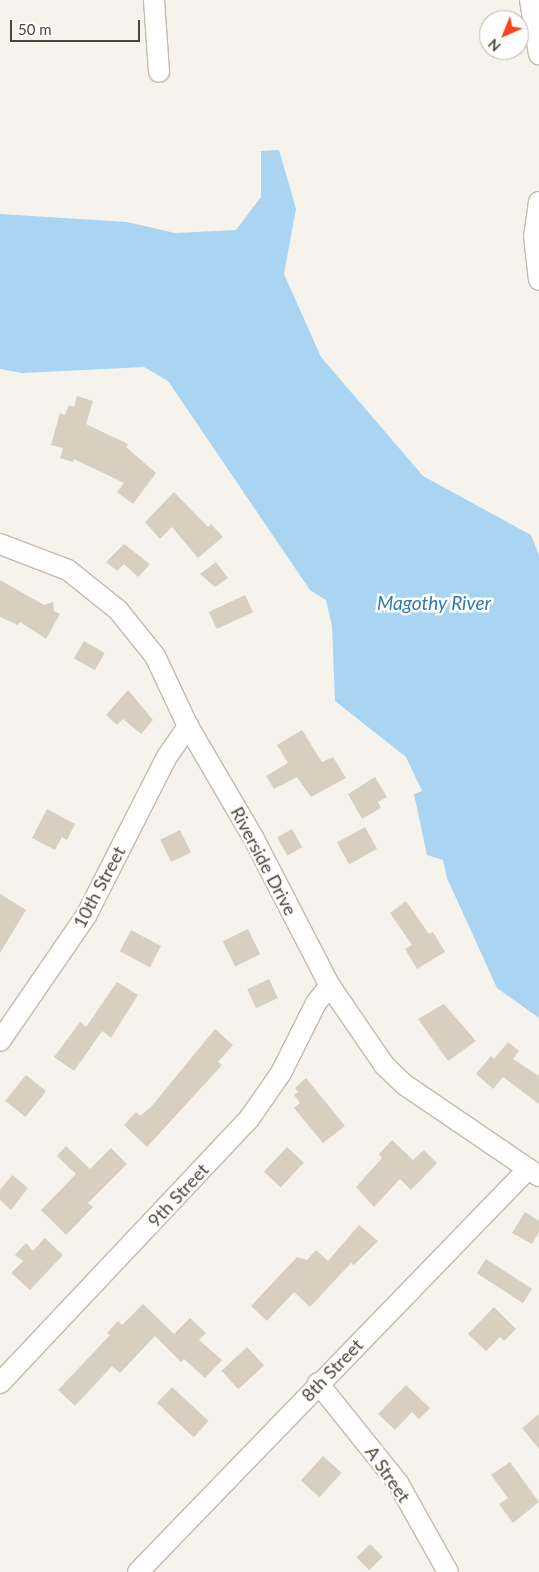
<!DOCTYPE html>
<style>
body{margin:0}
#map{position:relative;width:539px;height:1572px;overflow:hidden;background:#f6f3ec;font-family:Lato,sans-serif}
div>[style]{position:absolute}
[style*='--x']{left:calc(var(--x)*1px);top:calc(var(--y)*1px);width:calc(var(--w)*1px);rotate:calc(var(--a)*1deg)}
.water>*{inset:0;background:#a9d4f2}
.building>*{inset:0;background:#d8cfc1;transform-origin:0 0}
.roads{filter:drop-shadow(1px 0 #c2bbae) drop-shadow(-1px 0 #c2bbae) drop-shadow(0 1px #c2bbae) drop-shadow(0 -1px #c2bbae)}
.street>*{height:20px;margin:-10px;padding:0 10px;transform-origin:10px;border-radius:10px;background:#fff}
span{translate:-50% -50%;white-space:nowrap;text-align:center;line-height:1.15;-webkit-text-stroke:5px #fff;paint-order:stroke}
.street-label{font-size:18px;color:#4b4439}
.water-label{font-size:19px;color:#2e7ab2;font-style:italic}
.north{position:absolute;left:479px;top:10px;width:50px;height:50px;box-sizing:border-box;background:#fff;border:1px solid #b7b4b0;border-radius:50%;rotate:224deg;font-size:14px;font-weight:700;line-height:20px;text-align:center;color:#4b4439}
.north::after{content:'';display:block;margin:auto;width:18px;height:22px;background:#fc3f1d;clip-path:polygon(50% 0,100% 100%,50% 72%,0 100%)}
.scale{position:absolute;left:10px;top:20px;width:130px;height:22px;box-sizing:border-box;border:2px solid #4b4439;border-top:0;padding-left:6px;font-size:15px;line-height:18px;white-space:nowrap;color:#4b4439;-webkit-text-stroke:4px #fff;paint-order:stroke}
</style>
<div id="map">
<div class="water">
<div style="clip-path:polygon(279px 150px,296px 209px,284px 274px,321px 357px,423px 476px,531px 535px,539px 555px,539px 1018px,497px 988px,447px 878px,443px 860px,427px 855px,414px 794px,422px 791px,406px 757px,335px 701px,332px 626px,326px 600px,310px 590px,168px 381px,144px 367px,22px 373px,0 369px,0 214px,127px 222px,175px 233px,236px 230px,261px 197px,261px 151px)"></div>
</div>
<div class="building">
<div style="clip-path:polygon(77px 396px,93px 401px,86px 424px,128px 444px,126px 447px,156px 473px,133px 504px,117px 492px,124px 483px,74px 459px,73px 462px,60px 458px,63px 448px,51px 445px,60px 413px,65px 415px,69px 405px,74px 407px)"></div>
<div style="clip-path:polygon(174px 492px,208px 527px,211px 524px,223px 537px,198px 558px,172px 527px,160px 539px,145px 522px)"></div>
<div style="clip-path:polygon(124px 544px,150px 564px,138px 577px,124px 564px,117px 571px,106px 562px)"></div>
<div style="clip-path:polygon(216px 562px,228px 578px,215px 587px,200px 574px)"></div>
<div style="clip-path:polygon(0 580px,44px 605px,53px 602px,54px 611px,60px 614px,46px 639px,20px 622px,18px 625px,0 617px)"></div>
<div style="left:245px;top:595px;width:19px;height:40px;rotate:65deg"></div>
<div style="left:84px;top:641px;width:24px;height:20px;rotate:30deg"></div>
<div style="clip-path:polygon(128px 690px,153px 720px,141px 734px,123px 719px,117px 725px,106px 715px)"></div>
<div style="clip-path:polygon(302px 730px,322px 762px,333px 757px,346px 778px,311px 797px,297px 777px,274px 789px,266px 776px,288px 763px,277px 745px)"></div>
<div style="clip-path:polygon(375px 777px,387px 797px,378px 802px,381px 808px,362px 819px,348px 794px)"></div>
<div style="clip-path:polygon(47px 809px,75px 824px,67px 840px,62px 837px,55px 850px,32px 838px)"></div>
<div style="left:365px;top:827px;width:25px;height:32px;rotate:61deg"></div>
<div style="left:292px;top:829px;width:21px;height:17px;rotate:61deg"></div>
<div style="left:180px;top:830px;width:25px;height:22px;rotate:64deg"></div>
<div style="clip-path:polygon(0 894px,26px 910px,0 953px)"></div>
<div style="clip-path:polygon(406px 901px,429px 934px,433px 932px,445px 952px,417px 969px,405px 949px,412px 945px,390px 913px)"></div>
<div style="left:248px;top:929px;width:28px;height:28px;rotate:64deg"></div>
<div style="left:131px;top:930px;width:34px;height:24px;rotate:28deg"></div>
<div style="left:269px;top:979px;width:21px;height:24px;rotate:65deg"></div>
<div style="clip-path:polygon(117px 982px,138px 995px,111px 1038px,102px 1031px,74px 1071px,54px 1057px,80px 1022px,86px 1027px)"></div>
<div style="clip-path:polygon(444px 1004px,476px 1041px,448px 1061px,418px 1019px)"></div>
<div style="clip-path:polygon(215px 1029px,233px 1045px,218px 1062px,222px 1065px,147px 1147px,124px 1125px,136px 1112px,140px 1116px,151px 1107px)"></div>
<div style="clip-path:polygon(508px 1042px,519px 1051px,513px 1059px,539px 1076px,539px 1104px,503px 1077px,493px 1089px,476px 1074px,491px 1056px,494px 1059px)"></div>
<div style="left:26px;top:1075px;width:26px;height:33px;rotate:39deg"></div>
<div style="clip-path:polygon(306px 1078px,345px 1126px,323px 1143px,294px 1108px,300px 1103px,294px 1095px,298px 1092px,295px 1088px)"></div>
<div style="clip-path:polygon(392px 1140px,413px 1160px,424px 1150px,437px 1163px,411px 1190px,400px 1179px,374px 1207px,356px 1187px,382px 1158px,379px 1154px)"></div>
<div style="clip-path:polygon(66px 1146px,90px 1169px,111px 1148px,127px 1164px,88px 1203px,93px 1207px,66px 1235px,41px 1210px,76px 1174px,57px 1156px)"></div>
<div style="left:287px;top:1147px;width:23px;height:34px;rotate:43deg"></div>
<div style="clip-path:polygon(12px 1175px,28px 1188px,11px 1210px,0 1200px,0 1190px)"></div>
<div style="clip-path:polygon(525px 1212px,539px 1221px,539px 1232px,532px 1244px,512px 1233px)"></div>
<div style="clip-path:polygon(359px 1225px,378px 1241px,354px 1265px,351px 1263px,310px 1307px,294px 1292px,267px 1321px,251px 1306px,297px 1257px,307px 1260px,316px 1250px,328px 1261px)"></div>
<div style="clip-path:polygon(45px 1238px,63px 1255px,30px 1290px,11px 1273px,23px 1261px,15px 1255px,26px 1243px,33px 1251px)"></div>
<div style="left:486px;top:1259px;width:55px;height:17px;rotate:33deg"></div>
<div style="clip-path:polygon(143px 1304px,174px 1334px,190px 1318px,206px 1333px,199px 1340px,222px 1360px,205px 1378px,184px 1359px,181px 1362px,155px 1336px,120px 1373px,112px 1366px,75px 1406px,58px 1390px,110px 1335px,107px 1333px,118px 1321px,122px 1325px)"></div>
<div style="clip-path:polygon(494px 1307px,516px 1329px,504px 1341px,500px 1337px,486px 1351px,468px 1334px)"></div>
<div style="left:247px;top:1347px;width:25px;height:35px;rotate:47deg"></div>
<div style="clip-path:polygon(406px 1385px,430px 1408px,419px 1419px,412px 1412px,395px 1430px,378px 1414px)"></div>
<div style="left:172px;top:1387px;width:50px;height:22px;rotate:43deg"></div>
<div style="clip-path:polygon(539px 1414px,539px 1449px,522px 1428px)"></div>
<div style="left:323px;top:1456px;width:25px;height:33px;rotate:42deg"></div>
<div style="clip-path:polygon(510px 1462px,539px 1502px,513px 1523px,499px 1504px,508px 1498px,491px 1475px)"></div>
<div style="left:370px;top:1544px;width:18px;height:19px;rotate:45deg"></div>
</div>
<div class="roads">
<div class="street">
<div style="--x:154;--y:0;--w:72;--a:86"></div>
<div style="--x:530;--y:0;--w:55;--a:80.5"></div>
<div style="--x:539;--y:202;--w:34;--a:98"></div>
<div style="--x:534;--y:236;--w:44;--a:83.5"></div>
<div style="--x:0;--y:544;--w:73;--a:20.9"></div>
<div style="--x:68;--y:570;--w:64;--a:38.7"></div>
<div style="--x:118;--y:610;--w:59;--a:51.2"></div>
<div style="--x:155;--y:656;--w:77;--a:64.8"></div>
<div style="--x:188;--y:726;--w:131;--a:59.7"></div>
<div style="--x:254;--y:839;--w:165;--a:62.7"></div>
<div style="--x:330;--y:986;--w:96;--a:55.6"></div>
<div style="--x:384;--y:1065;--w:29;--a:44"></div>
<div style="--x:405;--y:1085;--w:162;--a:34.2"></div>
<div style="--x:0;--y:1041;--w:152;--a:-55.5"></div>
<div style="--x:86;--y:916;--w:177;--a:-63.1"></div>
<div style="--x:166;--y:758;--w:39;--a:-55"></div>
<div style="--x:0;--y:1383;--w:363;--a:-46.7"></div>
<div style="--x:249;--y:1119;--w:56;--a:-55.2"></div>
<div style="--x:281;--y:1073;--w:78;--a:-63.4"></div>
<div style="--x:316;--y:1003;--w:22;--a:-51"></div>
<div style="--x:318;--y:1383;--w:128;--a:51.3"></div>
<div style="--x:398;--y:1483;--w:102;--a:60.7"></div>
<div style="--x:138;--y:1572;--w:561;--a:-45.94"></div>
</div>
</div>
<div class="street-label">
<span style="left:264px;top:861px;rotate:62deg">Riverside Drive</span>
<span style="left:99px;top:887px;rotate:-62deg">10th Street</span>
<span style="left:178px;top:1195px;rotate:-47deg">9th Street</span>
<span style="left:332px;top:1370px;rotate:-46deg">8th Street</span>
<span style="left:388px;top:1474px;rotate:55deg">A Street</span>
</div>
<div class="water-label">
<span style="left:434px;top:603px">Magothy River</span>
</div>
<div class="north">N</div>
<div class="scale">50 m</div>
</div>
